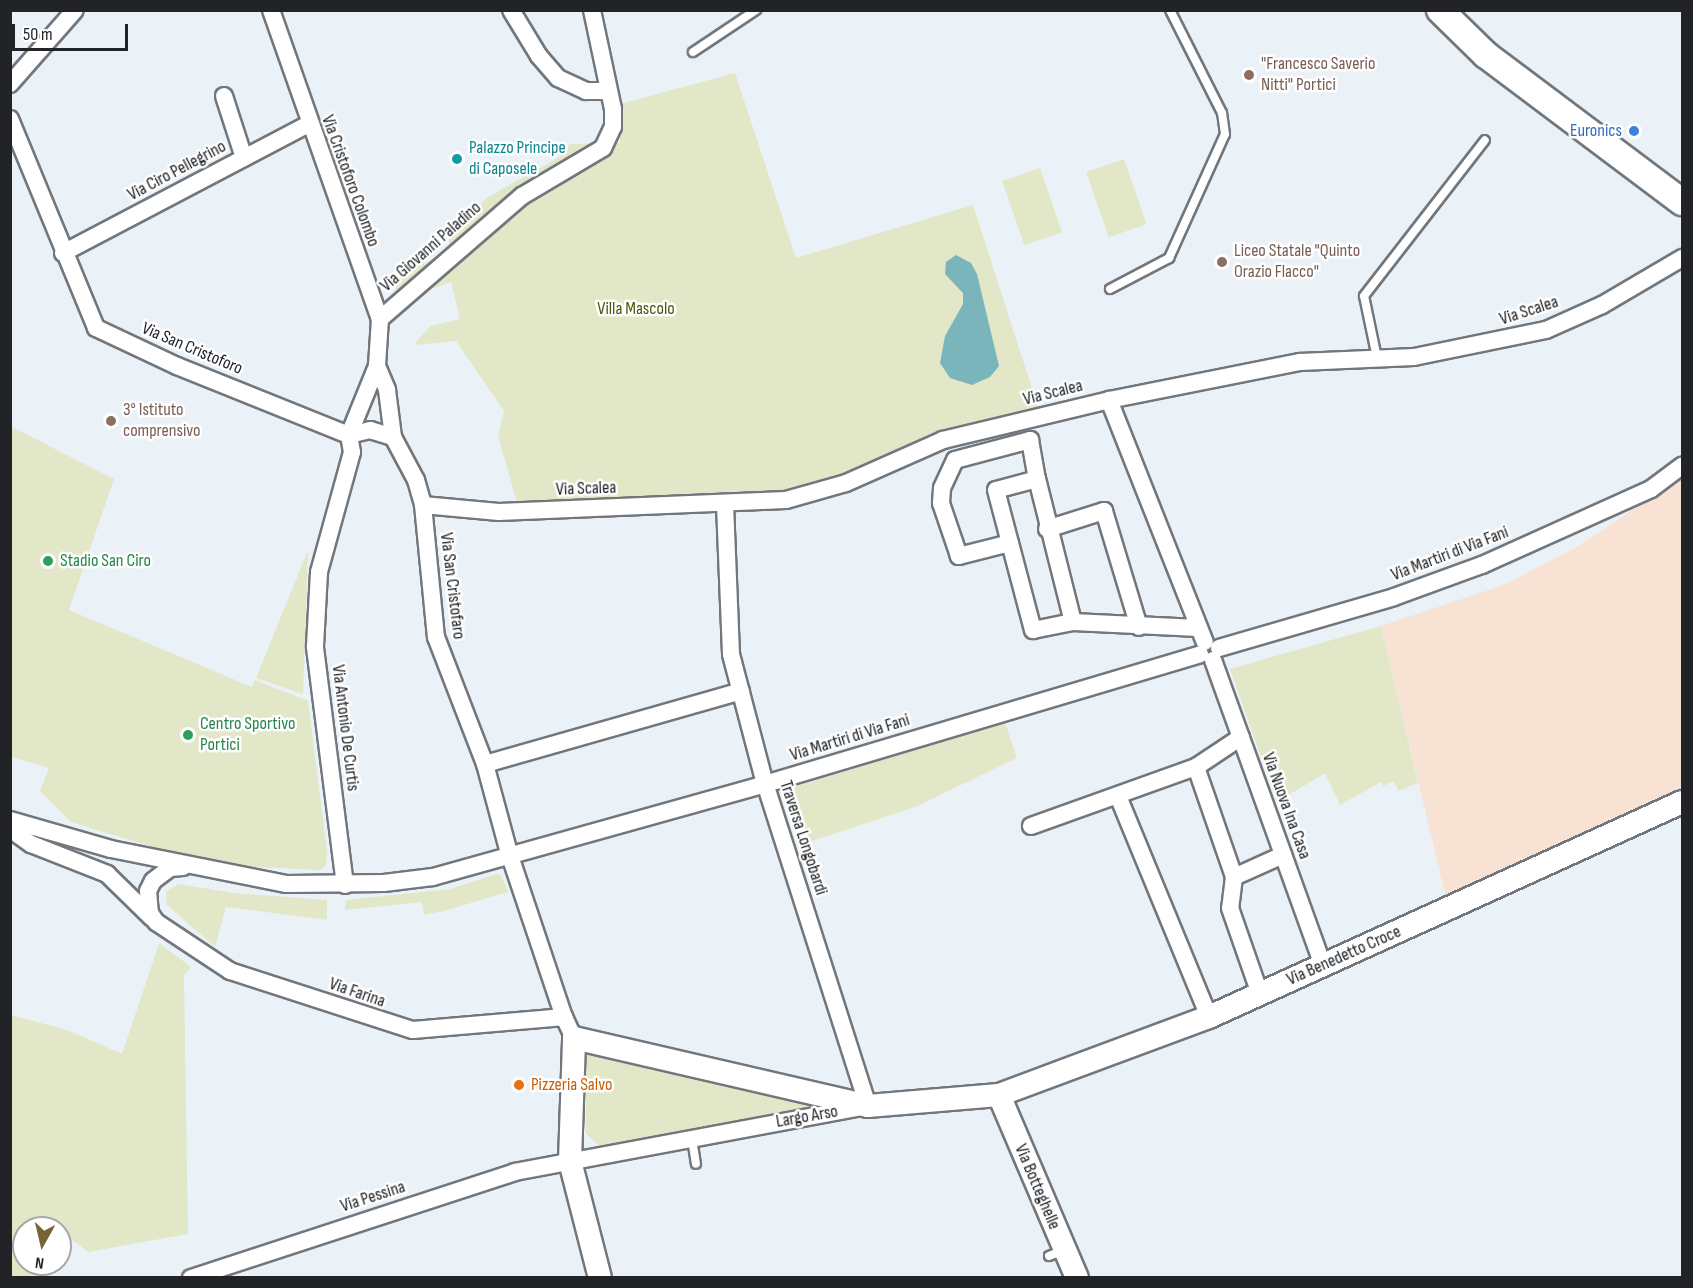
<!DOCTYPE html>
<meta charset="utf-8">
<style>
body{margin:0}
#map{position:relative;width:1693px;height:1288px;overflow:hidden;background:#eaf2f8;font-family:"Sofia Sans Condensed",sans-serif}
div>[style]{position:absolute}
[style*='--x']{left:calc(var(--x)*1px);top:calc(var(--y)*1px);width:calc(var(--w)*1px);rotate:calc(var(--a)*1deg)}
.industrial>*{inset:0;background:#f7e2d4}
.green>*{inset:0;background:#e2e7c8;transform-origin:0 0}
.water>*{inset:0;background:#7ab5bb}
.roads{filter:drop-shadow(2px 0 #71777c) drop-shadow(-2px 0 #71777c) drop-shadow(0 2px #71777c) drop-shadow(0 -2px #71777c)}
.lane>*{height:8px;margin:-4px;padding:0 4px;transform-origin:4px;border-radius:4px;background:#fff}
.street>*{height:16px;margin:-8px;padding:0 8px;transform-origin:8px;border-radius:8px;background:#fff}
.secondary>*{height:22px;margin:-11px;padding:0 11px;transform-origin:11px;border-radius:11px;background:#fff}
.primary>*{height:26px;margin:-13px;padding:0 13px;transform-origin:13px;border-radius:13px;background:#fff}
.dots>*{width:16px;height:16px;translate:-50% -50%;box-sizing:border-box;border:3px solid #fff;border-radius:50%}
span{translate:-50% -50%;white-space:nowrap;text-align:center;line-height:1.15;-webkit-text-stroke:5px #fff;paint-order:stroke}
.education-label{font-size:18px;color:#785e54}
.left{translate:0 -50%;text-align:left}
.shop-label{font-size:18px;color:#366cbe}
.right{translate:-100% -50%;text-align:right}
.culture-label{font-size:18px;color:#0d838f}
.street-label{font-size:18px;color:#212326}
.park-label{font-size:18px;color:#51560b}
.leisure-label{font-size:18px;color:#27864d}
.food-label{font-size:18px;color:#c56008}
.frame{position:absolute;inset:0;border:12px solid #212326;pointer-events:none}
.north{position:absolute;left:12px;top:1216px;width:60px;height:60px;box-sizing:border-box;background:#fff;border:2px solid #a6a7a8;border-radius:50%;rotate:188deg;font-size:16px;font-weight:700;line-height:24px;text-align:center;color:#212326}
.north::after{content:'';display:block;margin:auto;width:21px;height:27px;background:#766432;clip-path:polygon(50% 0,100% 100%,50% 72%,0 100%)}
.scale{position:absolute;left:12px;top:24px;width:116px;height:27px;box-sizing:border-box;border:3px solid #212326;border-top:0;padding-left:8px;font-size:18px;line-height:21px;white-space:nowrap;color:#212326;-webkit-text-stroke:4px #fff;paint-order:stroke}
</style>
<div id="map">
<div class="industrial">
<div style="clip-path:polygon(1682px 477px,1682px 789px,1446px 897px,1381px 626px,1504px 585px,1575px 548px)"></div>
</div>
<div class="green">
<div style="clip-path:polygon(735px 73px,796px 258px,973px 205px,1039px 410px,945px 431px,862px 470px,782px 496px,518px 506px,498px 436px,504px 411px,456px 341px,414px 345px,430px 326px,460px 319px,451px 282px,402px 300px,390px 278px,418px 256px,425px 264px,449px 249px,449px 240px,486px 198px,558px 158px,570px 144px,620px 143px,616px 105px)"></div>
<div style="left:1124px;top:159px;width:69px;height:40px;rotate:71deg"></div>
<div style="left:1040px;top:168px;width:68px;height:40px;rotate:71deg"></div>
<div style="clip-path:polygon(10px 426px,114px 479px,69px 610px,252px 687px,255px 680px,308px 701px,327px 851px,326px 865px,320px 870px,239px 866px,183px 856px,71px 822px,40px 791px,49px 768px,11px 757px)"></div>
<div style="clip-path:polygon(308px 550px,303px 694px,256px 678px)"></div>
<div style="clip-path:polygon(1381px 626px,1418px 783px,1398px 791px,1394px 781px,1383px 786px,1381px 782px,1340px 805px,1325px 773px,1277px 802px,1230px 669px)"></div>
<div style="clip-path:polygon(1005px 722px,1017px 758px,915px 807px,797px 846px,788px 789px)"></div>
<div style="clip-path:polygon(497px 874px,501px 875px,508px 892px,444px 911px,424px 915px,422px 902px,345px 910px,346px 900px,450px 889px)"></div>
<div style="clip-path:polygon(178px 884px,234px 893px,327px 900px,327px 920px,226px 907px,215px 947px,167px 905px,166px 892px)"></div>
<div style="clip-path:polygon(159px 943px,191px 967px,184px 975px,188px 1234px,88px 1252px,73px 1240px,60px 1244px,60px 1228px,24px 1228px,24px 1264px,29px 1264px,31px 1277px,11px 1277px,11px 1015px,67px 1030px,122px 1054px)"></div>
<div style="clip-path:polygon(591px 1052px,817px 1105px,818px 1115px,599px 1146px,586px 1134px,586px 1058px)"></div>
</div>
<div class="water">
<div style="clip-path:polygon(956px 255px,971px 263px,977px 274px,999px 366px,990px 377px,972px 385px,950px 378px,940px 363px,945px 336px,963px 304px,963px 293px,945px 274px,946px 262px)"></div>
</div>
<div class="roads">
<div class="lane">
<div style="--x:693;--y:52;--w:76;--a:-33.7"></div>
<div style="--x:1110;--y:289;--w:67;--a:-27.7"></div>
<div style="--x:1169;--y:258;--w:136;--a:-65.7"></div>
<div style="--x:1225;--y:134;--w:21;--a:-98"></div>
<div style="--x:1222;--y:113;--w:115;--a:-116.8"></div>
<div style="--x:1377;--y:358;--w:63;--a:-101.8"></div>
<div style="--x:1364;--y:296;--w:197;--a:-52.2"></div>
<div style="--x:692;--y:1139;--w:25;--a:81"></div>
<div style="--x:1049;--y:1256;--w:16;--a:-22"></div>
</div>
<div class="street">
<div style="--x:271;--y:10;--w:328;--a:70.6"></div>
<div style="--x:380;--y:319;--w:47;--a:93.7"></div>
<div style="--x:377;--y:366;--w:74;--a:112.1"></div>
<div style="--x:511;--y:10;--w:54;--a:58.7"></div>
<div style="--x:539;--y:56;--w:29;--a:49"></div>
<div style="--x:558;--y:78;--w:31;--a:25"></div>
<div style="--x:586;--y:91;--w:22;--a:0"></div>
<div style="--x:10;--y:84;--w:98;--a:-48.7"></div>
<div style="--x:224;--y:96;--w:65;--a:72.1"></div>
<div style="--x:10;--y:119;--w:226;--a:67.6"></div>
<div style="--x:96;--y:328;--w:89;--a:25.1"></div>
<div style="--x:177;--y:366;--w:185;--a:21.9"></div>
<div style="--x:63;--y:253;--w:278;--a:-27.7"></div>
<div style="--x:380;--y:319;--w:188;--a:-40.9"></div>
<div style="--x:522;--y:196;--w:94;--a:-30.7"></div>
<div style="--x:603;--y:148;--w:23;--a:-65"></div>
<div style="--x:613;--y:127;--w:18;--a:-90"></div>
<div style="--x:613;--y:109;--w:101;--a:-102"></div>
<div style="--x:377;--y:366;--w:26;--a:67"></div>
<div style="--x:387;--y:390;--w:47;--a:82.7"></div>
<div style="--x:1109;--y:400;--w:260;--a:68.4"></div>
<div style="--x:349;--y:435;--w:22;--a:-13"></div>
<div style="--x:370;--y:430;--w:24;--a:17"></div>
<div style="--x:393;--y:437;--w:49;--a:61.9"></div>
<div style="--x:416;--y:480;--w:26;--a:74"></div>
<div style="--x:423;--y:505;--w:133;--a:84.4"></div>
<div style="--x:436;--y:637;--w:136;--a:68.9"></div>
<div style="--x:485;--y:764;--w:92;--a:74.9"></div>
<div style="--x:509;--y:853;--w:173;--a:71.5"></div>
<div style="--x:564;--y:1017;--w:23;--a:65"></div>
<div style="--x:423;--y:505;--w:76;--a:5.3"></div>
<div style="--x:499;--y:512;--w:287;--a:-2.4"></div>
<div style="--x:786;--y:500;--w:62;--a:-15.8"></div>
<div style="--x:846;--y:483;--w:106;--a:-23.9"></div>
<div style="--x:943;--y:440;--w:171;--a:-13.5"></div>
<div style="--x:1109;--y:400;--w:195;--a:-11.3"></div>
<div style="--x:1300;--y:362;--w:114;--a:-2.5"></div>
<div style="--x:1414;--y:357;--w:135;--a:-11.6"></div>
<div style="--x:1546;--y:330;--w:61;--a:-24.1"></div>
<div style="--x:1602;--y:305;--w:93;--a:-30.4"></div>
<div style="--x:1047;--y:529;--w:60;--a:-17.5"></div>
<div style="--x:1104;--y:511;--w:121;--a:73.2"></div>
<div style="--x:1010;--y:543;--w:53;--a:165.7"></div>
<div style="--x:959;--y:556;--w:56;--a:-108.8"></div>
<div style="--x:941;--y:503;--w:15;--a:-86"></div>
<div style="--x:942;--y:488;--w:31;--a:-65"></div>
<div style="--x:955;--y:460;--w:78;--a:-14.9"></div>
<div style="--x:1030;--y:440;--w:40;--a:80"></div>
<div style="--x:1073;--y:622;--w:147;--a:-104.1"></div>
<div style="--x:1037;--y:479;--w:42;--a:165"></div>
<div style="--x:996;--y:490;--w:145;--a:75.2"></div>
<div style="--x:1033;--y:630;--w:41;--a:-11.3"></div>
<div style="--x:1073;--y:622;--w:125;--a:2.7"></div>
<div style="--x:1219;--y:648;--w:182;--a:-16.2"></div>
<div style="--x:1394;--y:597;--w:94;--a:-20"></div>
<div style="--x:1482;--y:565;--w:185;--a:-24.2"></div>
<div style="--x:1651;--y:489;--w:39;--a:-37"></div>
<div style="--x:1213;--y:660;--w:325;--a:70.2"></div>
<div style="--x:485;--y:764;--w:266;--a:-15.9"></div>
<div style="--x:1196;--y:767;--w:116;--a:70.9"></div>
<div style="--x:1234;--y:877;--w:31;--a:97"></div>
<div style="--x:1230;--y:908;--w:91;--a:70.8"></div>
<div style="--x:1118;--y:796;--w:239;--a:67.6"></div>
<div style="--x:10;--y:820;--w:105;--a:16"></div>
<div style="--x:111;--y:849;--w:178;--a:11.3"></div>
<div style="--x:286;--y:884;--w:98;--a:-0.6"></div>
<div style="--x:384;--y:883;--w:49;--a:-7"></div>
<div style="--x:433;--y:877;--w:345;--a:-15.6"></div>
<div style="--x:765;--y:784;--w:454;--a:-16.6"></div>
<div style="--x:1031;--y:826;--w:175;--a:-19.7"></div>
<div style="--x:1196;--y:767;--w:54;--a:-33.7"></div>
<div style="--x:10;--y:829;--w:26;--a:36"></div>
<div style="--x:31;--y:844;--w:82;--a:21.5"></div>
<div style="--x:107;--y:874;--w:63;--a:44.4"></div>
<div style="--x:183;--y:867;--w:13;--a:176"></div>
<div style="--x:170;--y:868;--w:21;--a:143"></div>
<div style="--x:153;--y:881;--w:11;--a:117"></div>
<div style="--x:148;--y:891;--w:22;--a:85"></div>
<div style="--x:150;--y:913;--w:11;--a:56"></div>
<div style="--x:156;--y:922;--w:89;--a:33.5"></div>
<div style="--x:230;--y:971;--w:192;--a:17.9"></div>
<div style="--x:413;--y:1030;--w:152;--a:-4.9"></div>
<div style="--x:1234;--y:877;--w:54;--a:-24.2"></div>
<div style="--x:345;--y:885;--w:241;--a:-97.2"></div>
<div style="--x:315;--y:646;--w:74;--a:-86.9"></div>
<div style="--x:319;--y:572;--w:124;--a:-74.6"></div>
<div style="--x:352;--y:452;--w:17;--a:-100"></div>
<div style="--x:191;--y:1278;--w:341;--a:-18.1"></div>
<div style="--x:515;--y:1172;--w:359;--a:-10.6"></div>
<div style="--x:868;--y:1106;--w:338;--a:-107.7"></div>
<div style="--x:765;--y:784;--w:134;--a:-104.7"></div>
<div style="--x:731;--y:654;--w:150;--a:-92.3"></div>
</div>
<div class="secondary">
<div style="--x:999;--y:1095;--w:199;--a:66.9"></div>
<div style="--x:600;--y:1278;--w:121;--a:-104.4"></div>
<div style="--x:570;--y:1161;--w:123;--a:-88.1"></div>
<div style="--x:574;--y:1038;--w:302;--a:13"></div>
<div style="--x:868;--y:1106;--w:131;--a:-4.8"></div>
<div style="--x:999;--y:1095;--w:224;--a:-20.4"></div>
<div style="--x:1209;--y:1017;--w:520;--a:-24.44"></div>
</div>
<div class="primary">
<div style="--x:1440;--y:10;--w:64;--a:44.4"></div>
<div style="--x:1486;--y:55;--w:245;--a:36.9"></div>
</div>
</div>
<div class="dots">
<div style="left:1249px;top:75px;background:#8d6e63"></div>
<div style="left:1634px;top:131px;background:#3f7fe0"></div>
<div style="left:457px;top:159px;background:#0f9aa8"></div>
<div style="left:1222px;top:262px;background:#8d6e63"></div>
<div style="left:111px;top:421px;background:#8d6e63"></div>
<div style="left:48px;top:561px;background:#2e9e5b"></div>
<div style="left:188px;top:735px;background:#2e9e5b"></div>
<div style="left:519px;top:1085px;background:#e8710a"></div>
</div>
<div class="education-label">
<span class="left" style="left:1261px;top:75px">"Francesco Saverio<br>Nitti" Portici</span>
<span class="left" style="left:1234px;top:262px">Liceo Statale "Quinto<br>Orazio Flacco"</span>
<span class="left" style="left:123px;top:421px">3° Istituto<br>comprensivo</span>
</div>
<div class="shop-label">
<span class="right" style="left:1622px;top:131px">Euronics</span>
</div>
<div class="culture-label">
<span class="left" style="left:469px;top:159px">Palazzo Principe<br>di Caposele</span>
</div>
<div class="street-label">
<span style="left:177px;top:171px;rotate:-28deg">Via Ciro Pellegrino</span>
<span style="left:350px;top:181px;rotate:70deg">Via Cristoforo Colombo</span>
<span style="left:431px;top:247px;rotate:-41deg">Via Giovanni Paladino</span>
<span style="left:1529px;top:311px;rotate:-18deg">Via Scalea</span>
<span style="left:192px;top:349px;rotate:23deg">Via San Cristoforo</span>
<span style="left:1053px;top:393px;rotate:-14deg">Via Scalea</span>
<span style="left:586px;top:489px;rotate:-2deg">Via Scalea</span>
<span style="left:1450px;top:554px;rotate:-21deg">Via Martiri di Via Fani</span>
<span style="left:452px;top:586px;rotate:83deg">Via San Cristofaro</span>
<span style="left:345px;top:728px;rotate:83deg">Via Antonio De Curtis</span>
<span style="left:850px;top:738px;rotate:-17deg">Via Martiri di Via Fani</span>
<span style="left:1286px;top:806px;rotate:70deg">Via Nuova Ina Casa</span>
<span style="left:803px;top:838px;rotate:72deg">Traversa Longobardi</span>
<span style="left:1344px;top:956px;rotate:-24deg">Via Benedetto Croce</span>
<span style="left:357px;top:993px;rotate:19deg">Via Farina</span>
<span style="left:807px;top:1117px;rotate:-10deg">Largo Arso</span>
<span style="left:1037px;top:1187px;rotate:67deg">Via Botteghelle</span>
<span style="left:373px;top:1197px;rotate:-18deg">Via Pessina</span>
</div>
<div class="park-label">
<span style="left:636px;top:309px">Villa Mascolo</span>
</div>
<div class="leisure-label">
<span class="left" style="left:60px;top:561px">Stadio San Ciro</span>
<span class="left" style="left:200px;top:735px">Centro Sportivo<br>Portici</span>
</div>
<div class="food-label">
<span class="left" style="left:531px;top:1085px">Pizzeria Salvo</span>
</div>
<div class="frame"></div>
<div class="north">N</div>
<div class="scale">50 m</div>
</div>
